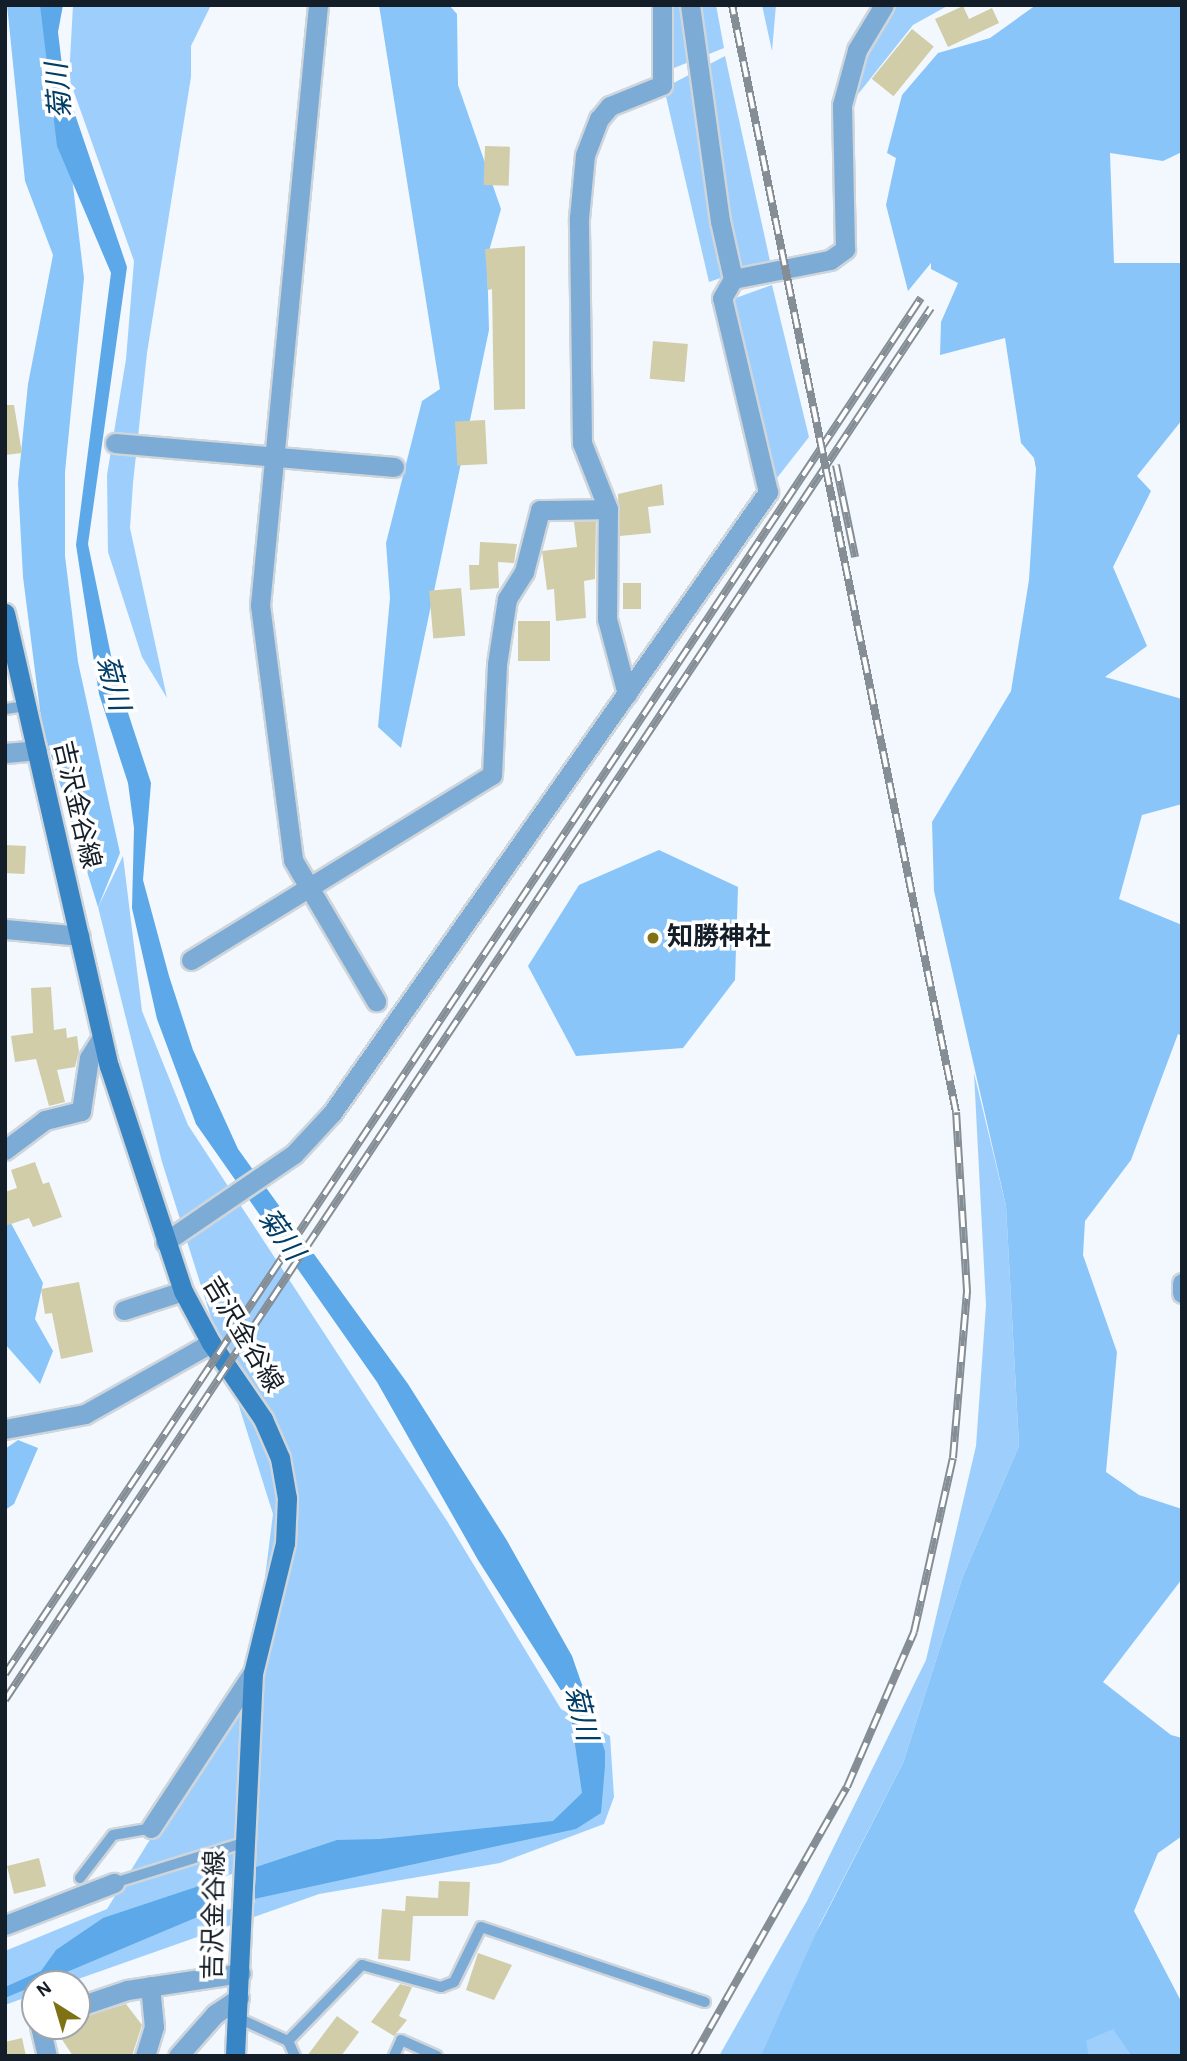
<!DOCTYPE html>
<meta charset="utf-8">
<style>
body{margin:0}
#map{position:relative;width:1187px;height:2061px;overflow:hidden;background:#f2f8fd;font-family:"Alegreya Sans","Noto Sans JP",sans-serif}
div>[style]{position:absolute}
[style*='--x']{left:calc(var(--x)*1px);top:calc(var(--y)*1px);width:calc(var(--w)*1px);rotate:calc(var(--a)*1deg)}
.green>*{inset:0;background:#9ecffc}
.forest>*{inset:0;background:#8ac5f9}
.water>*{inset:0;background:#5da8e8}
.pier>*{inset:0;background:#f2f8fd}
.building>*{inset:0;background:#d1cda9;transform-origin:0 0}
.roads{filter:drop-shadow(2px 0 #ced5db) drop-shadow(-2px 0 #ced5db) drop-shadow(0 2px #ced5db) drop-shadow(0 -2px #ced5db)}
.service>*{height:10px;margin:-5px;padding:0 5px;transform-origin:5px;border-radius:5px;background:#7cabd6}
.minor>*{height:19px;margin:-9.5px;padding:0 9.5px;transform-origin:9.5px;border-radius:9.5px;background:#7cabd6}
.secondary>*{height:19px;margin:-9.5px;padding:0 9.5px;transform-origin:9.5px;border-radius:9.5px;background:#3785c4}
.rail>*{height:8px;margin-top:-4px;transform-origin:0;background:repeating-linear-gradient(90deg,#fff 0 16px,#858d95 0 32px);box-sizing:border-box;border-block:2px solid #858d95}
.dots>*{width:19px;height:19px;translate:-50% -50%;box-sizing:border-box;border:4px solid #fff;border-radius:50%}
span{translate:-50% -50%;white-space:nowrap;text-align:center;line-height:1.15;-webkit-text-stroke:7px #fff;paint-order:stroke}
.street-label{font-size:26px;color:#141e28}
.poi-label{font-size:26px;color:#141e28;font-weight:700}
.left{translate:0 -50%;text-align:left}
.water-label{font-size:28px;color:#013d66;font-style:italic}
.frame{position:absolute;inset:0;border:7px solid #141e28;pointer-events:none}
.north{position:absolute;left:21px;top:1970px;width:70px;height:70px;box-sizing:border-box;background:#fff;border:2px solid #a1a5a9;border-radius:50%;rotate:323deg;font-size:19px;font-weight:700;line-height:28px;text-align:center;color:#141e28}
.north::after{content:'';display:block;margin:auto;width:24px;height:32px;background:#7e7214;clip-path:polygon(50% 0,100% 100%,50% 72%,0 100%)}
</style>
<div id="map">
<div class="green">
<div style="clip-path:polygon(73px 5px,211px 5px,191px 46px,191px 77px,147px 353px,133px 483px,130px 528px,167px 698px,142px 657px,108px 552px,107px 475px,126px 359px,134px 261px,69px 78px)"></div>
<div style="clip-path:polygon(670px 5px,716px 5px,724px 48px,669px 70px)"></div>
<div style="clip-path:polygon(762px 5px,776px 5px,772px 51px)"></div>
<div style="clip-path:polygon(895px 5px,949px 5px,913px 25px,851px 103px,858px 66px)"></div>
<div style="clip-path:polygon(725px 56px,770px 261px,709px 282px,664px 88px)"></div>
<div style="clip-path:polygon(772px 285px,809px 437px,773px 483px,733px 299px)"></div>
<div style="clip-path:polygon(123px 856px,142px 1011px,188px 1125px,449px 1524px,561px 1709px,610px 1736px,614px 1797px,604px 1824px,500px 1863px,319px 1894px,64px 1984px,35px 1984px,35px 1994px,5px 2005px,5px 1951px,107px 1909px,253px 1673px,273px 1514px,162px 1162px,98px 907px)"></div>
<div style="clip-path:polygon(974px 1073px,1006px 1206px,1019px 1446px,963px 1576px,903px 1763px,820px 1924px,769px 2056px,719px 2056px,807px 1901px,926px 1660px,976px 1446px,986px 1305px)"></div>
<div style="clip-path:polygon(1113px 2028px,1131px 2056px,1089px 2056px,1085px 2041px)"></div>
</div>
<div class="forest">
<div style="clip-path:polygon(7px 5px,42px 5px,64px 110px,84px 278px,65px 472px,65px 556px,78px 662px,120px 853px,98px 907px,42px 726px,23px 577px,18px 483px,28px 384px,53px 255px,25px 181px)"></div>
<div style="clip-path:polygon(379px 5px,449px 5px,457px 14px,458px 85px,501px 209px,487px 258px,489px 330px,401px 748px,378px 727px,390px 598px,386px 543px,422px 401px,440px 389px)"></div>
<div style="clip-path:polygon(1036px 5px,1182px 5px,1182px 152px,1163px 161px,1110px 153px,1114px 263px,1182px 263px,1182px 420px,1137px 476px,1151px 491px,1113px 567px,1147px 646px,1105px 677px,1182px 699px,1182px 804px,1142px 815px,1119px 899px,1182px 925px,1182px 1036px,1178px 1034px,1131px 1160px,1085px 1221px,1083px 1255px,1117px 1352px,1106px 1472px,1139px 1495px,1182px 1509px,1182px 1579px,1103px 1682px,1171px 1735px,1182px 1738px,1182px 1836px,1158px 1853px,1134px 1911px,1182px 2003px,1182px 2056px,1131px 2056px,1113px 2029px,1086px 2041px,1089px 2056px,761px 2056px,816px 1933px,903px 1763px,963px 1576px,1019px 1446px,1006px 1206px,934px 891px,932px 822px,1011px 691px,1029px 580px,1036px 469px,1034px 458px,1021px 443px,1005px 338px,940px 355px,941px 322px,958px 283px,931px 269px,931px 263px,908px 291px,886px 205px,896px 158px,887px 153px,902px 95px,938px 53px,990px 38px)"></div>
<div style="clip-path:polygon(659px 850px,738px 887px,735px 980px,683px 1048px,576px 1056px,528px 966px,579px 885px)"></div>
<div style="clip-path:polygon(5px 1212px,43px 1283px,35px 1319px,53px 1351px,40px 1384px,5px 1344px)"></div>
<div style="clip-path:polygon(18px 1440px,38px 1448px,14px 1504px,5px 1510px,5px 1449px)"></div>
</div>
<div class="water">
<div style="clip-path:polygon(40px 5px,63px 5px,58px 32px,64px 82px,127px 267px,88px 544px,114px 670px,151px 783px,143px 880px,169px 976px,193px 1050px,238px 1149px,408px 1384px,506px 1539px,572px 1656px,605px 1751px,605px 1766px,601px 1813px,576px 1829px,226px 1905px,5px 1998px,5px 1987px,41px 1971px,56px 1950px,103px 1918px,337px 1840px,380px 1839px,553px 1821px,582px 1793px,569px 1703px,478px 1560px,377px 1382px,196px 1124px,157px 1019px,132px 908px,134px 828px,128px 783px,99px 694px,76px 545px,111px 273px,57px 146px)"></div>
</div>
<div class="pier">
<div style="clip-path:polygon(255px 1866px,255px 1903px,223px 1911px,223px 1877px)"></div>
</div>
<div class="building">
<div style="clip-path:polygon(963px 6px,969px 19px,992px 8px,999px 23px,948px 47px,935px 19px)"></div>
<div style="left:912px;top:29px;width:28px;height:64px;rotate:39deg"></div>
<div style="left:485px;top:146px;width:25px;height:39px;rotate:2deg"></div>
<div style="clip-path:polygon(525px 246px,525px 409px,494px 410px,492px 289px,488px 290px,485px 249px)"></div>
<div style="left:653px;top:341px;width:35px;height:38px;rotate:5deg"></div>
<div style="clip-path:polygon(5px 405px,14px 405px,22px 453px,5px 455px)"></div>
<div style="left:485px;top:420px;width:44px;height:30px;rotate:87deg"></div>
<div style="clip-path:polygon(662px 484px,664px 505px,648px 507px,651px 533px,620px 536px,618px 494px)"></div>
<div style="clip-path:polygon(596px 521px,595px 579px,584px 581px,586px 618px,556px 621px,554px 589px,547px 590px,542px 551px,577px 547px,574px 522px)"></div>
<div style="clip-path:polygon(480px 542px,517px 544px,514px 563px,498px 562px,499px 588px,470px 590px,469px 565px,479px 565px)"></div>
<div style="left:623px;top:583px;width:18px;height:26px"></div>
<div style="left:461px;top:588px;width:48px;height:32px;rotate:85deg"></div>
<div style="left:550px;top:621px;width:40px;height:32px;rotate:90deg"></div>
<div style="left:5px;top:845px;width:21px;height:28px;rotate:3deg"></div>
<div style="clip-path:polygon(51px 987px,54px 1030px,66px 1028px,67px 1038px,77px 1036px,79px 1051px,75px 1067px,57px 1070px,65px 1102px,49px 1106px,36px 1059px,15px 1062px,11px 1036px,33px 1033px,31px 988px)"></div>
<div style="clip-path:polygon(35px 1162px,43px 1184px,49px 1182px,62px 1217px,33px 1227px,29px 1218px,5px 1226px,5px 1192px,17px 1188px,11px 1170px)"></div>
<div style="clip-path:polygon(79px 1282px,93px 1352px,61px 1359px,52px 1313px,45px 1314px,41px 1289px)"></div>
<div style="left:39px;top:1858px;width:29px;height:33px;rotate:76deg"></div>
<div style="clip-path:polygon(439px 1881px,470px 1882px,468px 1916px,413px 1916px,410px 1961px,378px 1959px,382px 1909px,405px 1911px,406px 1896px,438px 1898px)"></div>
<div style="clip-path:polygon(478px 1953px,512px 1965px,494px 2000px,466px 1990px)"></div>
<div style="clip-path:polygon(400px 1984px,412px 1987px,399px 2016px,407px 2020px,394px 2036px,371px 2022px)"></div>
<div style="clip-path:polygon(126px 2004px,142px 2025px,132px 2056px,73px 2056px,53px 2026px,77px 2026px,77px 2019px)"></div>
<div style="clip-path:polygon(337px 2016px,359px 2032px,341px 2056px,307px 2056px)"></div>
<div style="clip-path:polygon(22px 2038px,26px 2056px,5px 2056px,5px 2042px)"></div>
</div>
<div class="roads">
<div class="service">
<div style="--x:5;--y:709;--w:22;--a:-8"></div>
<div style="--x:80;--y:1878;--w:54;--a:-52.5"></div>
<div style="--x:113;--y:1835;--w:39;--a:-10"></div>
<div style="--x:114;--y:1883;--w:135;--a:-17.2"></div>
<div style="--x:238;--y:2018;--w:55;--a:24.7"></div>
<div style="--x:288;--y:2041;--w:106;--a:-45.8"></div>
<div style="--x:362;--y:1965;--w:82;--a:15.6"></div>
<div style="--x:441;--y:1987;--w:14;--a:-21"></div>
<div style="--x:454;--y:1982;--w:61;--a:-63.9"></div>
<div style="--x:481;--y:1927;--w:236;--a:18.5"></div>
<div style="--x:288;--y:2041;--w:17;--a:65"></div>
<div style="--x:394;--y:2056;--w:17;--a:-66"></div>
<div style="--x:401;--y:2040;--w:39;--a:24"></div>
</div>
<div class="minor">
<div style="--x:318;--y:5;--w:603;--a:95.52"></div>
<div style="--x:260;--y:605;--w:257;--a:82.6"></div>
<div style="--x:293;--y:860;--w:164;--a:59.5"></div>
<div style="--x:733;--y:279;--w:99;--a:-11.1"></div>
<div style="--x:830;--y:260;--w:19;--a:-36"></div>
<div style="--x:845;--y:249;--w:144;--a:-91.2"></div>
<div style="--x:842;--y:105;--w:57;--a:-74.7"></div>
<div style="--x:857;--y:50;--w:52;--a:-59"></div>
<div style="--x:115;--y:443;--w:280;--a:4.9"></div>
<div style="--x:627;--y:694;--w:78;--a:-104.9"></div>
<div style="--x:607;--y:619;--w:110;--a:-89.5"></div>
<div style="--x:608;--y:509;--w:71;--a:-111.5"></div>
<div style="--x:582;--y:443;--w:225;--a:-90.8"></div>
<div style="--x:579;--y:218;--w:63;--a:-84.6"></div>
<div style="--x:585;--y:155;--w:39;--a:-69"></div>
<div style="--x:599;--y:119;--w:17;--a:-50"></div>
<div style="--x:610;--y:106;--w:56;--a:-22"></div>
<div style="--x:662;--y:85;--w:80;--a:-90"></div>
<div style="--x:5;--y:753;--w:32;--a:-5"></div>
<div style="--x:5;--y:929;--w:75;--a:5.3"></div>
<div style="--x:191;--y:960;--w:353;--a:-31.6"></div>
<div style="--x:492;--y:775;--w:111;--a:-87.4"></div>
<div style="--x:497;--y:664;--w:66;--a:-81.3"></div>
<div style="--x:507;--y:599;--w:32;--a:-58"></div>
<div style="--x:524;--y:572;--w:64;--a:-75.5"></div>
<div style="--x:540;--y:510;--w:68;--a:-0.8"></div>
<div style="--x:5;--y:1150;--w:50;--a:-36.9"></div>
<div style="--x:45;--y:1120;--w:37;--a:-14"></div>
<div style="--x:81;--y:1111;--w:54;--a:-81.4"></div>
<div style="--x:89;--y:1058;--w:25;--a:-58"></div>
<div style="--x:165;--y:1242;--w:156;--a:-34.3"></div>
<div style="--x:294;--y:1154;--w:56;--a:-47.2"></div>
<div style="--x:332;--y:1113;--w:759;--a:-54.93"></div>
<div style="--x:768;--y:492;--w:199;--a:-103.3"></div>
<div style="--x:722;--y:298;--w:22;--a:-60"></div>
<div style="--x:733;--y:279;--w:59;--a:-102.6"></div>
<div style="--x:720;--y:221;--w:218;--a:-97.9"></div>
<div style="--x:1182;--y:1283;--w:10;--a:90"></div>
<div style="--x:124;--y:1310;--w:62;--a:-17.9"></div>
<div style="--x:5;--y:1429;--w:81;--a:-10.6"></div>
<div style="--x:85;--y:1414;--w:145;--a:-29.4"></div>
<div style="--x:151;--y:1828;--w:186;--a:-56.7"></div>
<div style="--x:5;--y:1925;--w:117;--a:-21.1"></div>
<div style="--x:77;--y:2007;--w:53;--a:-18.8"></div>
<div style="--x:127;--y:1990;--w:115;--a:-8.5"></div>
<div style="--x:40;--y:2026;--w:31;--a:77"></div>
<div style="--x:145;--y:2056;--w:30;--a:-73"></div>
<div style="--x:154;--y:2027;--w:41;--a:-95.6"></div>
<div style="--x:178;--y:2056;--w:56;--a:-48.6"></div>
<div style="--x:215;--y:2014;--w:29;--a:-34"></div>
</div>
<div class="secondary">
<div style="--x:5;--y:613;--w:465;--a:77.1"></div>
<div style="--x:109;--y:1066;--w:237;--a:71.8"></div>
<div style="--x:183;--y:1291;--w:59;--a:61.7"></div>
<div style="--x:211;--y:1343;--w:92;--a:55.6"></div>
<div style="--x:263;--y:1419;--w:43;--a:66.4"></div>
<div style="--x:280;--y:1458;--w:41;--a:80.1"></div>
<div style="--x:287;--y:1498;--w:45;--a:92.5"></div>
<div style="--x:285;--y:1543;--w:134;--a:103.8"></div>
<div style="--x:253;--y:1673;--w:383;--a:92.7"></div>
</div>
</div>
<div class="rail">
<div style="--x:836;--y:465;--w:94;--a:78.3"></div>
<div style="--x:5;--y:1674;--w:1653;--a:-56.35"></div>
<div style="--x:5;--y:1700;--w:1672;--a:-56.37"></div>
<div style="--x:694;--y:2056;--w:309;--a:-60.4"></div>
<div style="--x:847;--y:1787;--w:169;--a:-66.6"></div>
<div style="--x:914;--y:1632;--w:178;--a:-77.4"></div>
<div style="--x:953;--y:1458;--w:168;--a:-85.2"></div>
<div style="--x:967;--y:1291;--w:179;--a:-93.5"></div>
<div style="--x:956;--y:1112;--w:1129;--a:-101.44"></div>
</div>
<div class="dots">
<div style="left:653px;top:938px;background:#7e7214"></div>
</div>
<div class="street-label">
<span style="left:76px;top:805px;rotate:77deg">吉沢金谷線</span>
<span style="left:242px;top:1335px;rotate:59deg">吉沢金谷線</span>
<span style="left:215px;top:1915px;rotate:-89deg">吉沢金谷線</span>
</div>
<div class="poi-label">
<span class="left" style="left:667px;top:938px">知勝神社</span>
</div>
<div class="water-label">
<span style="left:60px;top:91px;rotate:-95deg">菊川</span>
<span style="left:112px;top:683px;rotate:75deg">菊川</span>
<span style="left:280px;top:1235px;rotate:54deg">菊川</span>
<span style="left:580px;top:1713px;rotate:76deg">菊川</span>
</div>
<div class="frame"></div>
<div class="north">N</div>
</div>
